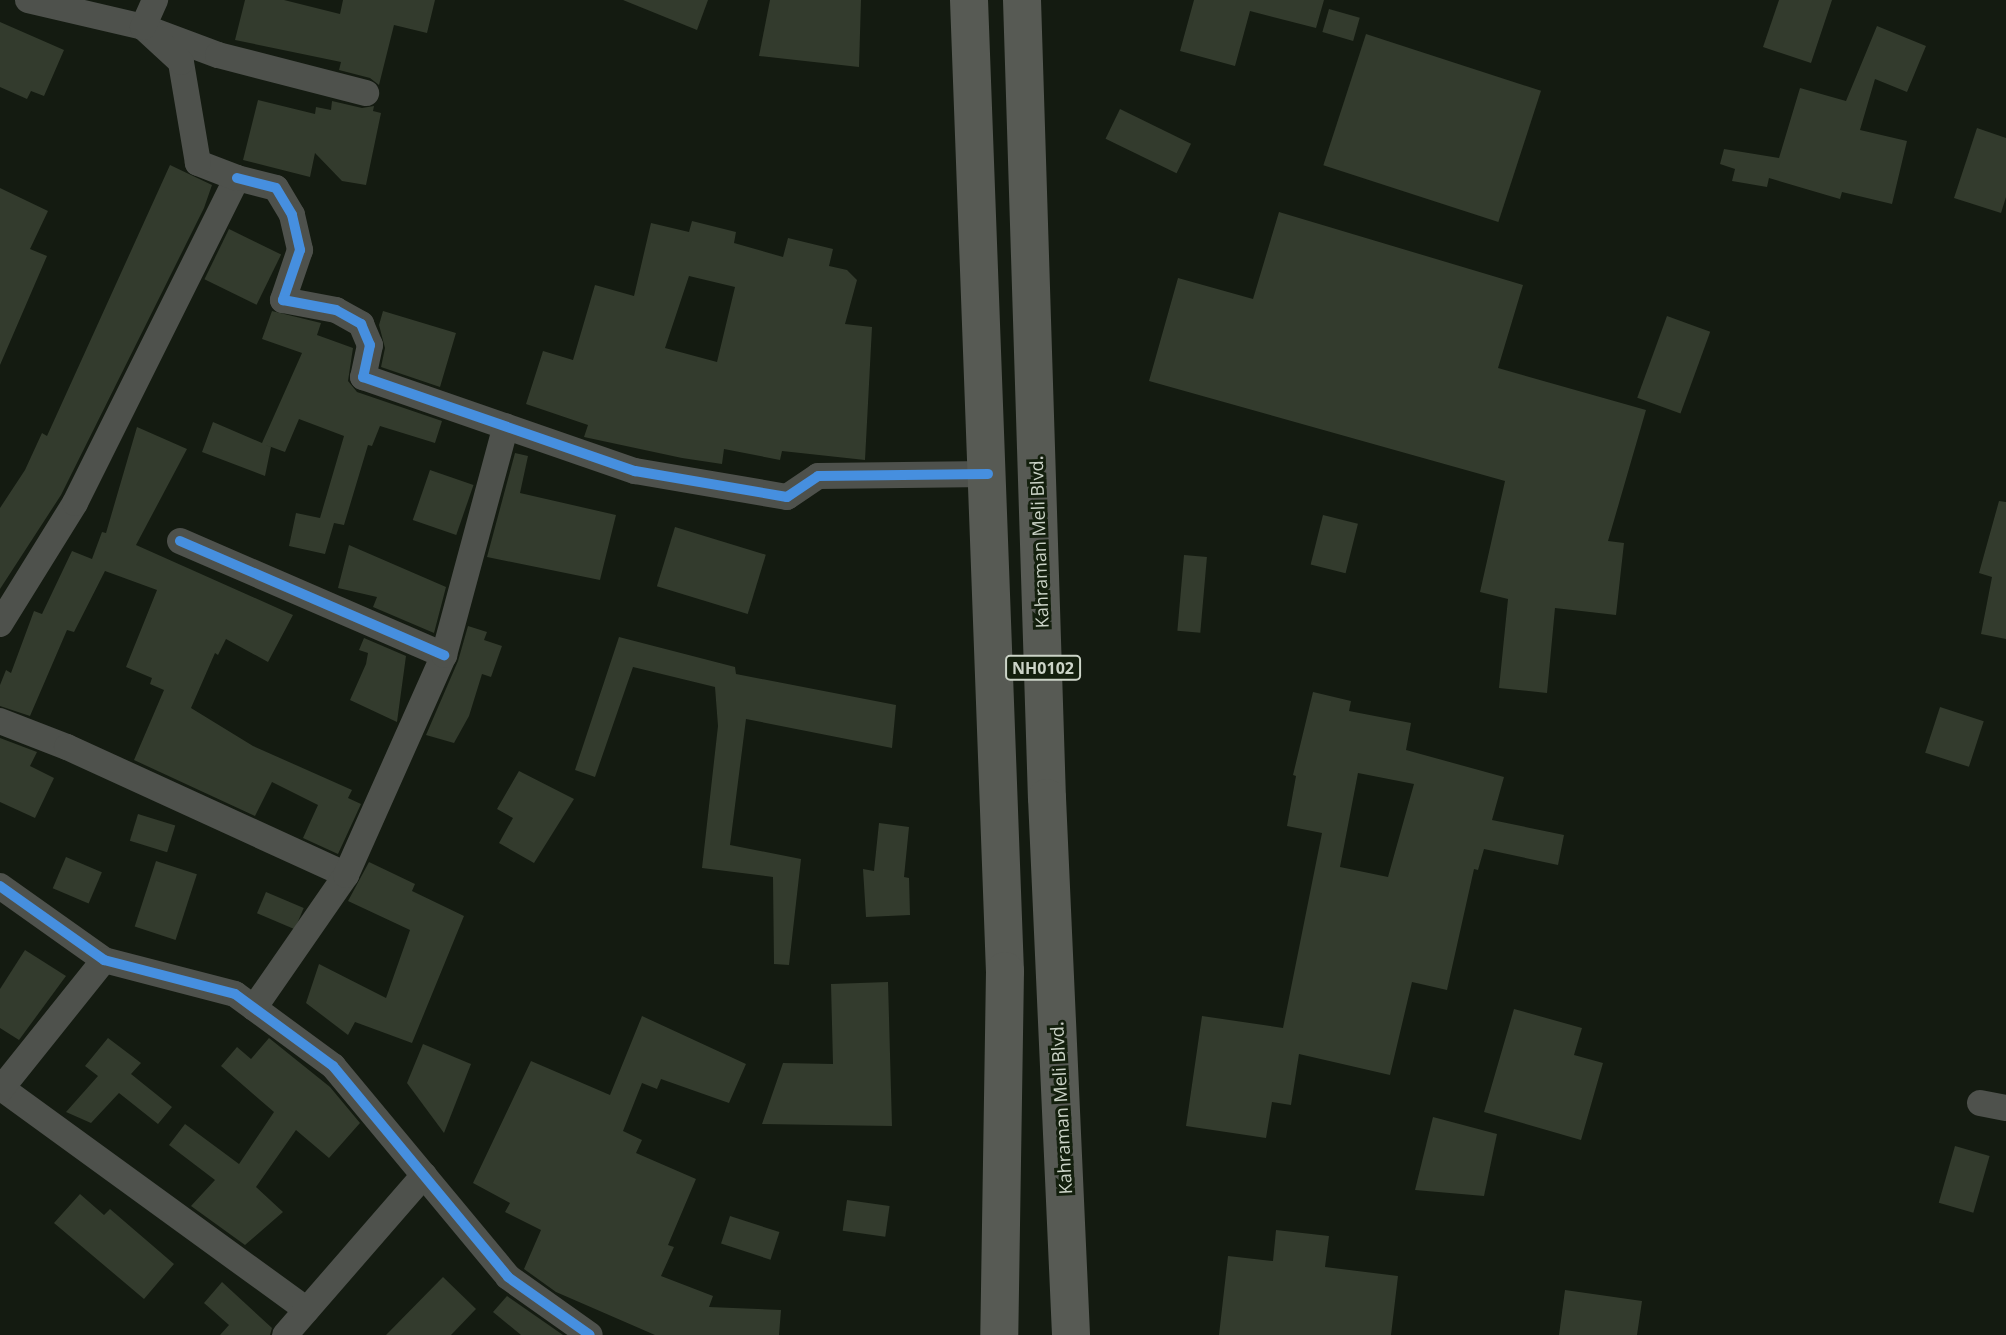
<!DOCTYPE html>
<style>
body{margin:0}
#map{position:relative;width:2006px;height:1335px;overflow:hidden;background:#141b11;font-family:"Open Sans",sans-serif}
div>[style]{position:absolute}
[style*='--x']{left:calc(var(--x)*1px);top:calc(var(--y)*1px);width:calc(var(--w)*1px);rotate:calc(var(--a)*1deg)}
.building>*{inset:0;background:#333b2d;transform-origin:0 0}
.minor>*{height:26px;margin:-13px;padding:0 13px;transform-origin:13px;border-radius:13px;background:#4e514c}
.trunk>*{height:38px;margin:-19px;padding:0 19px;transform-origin:19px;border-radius:19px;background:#575a54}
.cycleway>*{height:10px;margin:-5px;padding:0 5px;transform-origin:5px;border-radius:5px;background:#468fdf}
span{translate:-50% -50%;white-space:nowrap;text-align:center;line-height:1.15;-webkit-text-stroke:6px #131f0d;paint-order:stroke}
.shield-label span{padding:2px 5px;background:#131f0d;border:2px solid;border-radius:5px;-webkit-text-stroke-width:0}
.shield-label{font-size:16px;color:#ccd4c8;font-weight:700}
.street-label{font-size:18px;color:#ccd4c8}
</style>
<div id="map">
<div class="building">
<div style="clip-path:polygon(245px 0,284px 0,340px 14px,343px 0,435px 0,427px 33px,394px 25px,379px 85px,370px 78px,339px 70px,341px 62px,235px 40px)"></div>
<div style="clip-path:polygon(623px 0,708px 0,697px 30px)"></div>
<div style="clip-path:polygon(770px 0,861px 0,859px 67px,759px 56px)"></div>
<div style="clip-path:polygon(1194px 0,1324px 0,1316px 28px,1250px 11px,1235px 66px,1180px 51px)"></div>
<div style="clip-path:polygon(1779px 0,1832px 0,1811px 63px,1763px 47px)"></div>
<div style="left:1329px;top:9px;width:32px;height:24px;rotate:16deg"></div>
<div style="clip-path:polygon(0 22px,64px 50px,44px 96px,31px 91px,27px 99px,0 87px)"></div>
<div style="clip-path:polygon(1877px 26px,1926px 46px,1907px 92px,1875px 79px,1860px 130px,1907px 141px,1892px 204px,1842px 192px,1840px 199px,1769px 178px,1767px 187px,1732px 181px,1735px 169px,1720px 164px,1724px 149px,1779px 158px,1800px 88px,1846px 101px)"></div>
<div style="left:1366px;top:34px;width:184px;height:138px;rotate:18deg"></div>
<div style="clip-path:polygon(258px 100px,315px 114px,316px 107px,331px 110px,332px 101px,362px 108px,374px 106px,373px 111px,381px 113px,366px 185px,342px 181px,315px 153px,310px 177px,243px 160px)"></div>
<div style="left:1120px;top:109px;width:79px;height:33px;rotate:26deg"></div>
<div style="clip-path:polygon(1977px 128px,2006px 138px,2006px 197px,2001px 213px,1954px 198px)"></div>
<div style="clip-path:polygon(170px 165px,212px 185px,204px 208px,61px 495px,0 589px,0 508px,25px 470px,42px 433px,47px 436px)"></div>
<div style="clip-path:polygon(0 188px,48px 211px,30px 249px,47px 256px,0 365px)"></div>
<div style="clip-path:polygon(1279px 212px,1523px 285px,1498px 368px,1646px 410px,1608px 541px,1624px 543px,1616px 615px,1555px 608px,1547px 693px,1499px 688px,1508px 599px,1480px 592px,1505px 481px,1149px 381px,1178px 278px,1253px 299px)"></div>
<div style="clip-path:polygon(evenodd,692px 221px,736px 232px,734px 243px,783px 257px,788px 238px,833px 249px,829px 266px,847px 270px,857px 280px,845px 324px,872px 327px,865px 460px,782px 451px,780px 460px,724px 449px,722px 464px,682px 458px,584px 437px,588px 425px,526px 404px,543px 351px,573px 360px,595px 285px,634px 296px,651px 223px,689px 232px,692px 221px,689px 276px,735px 287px,717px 362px,665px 348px,689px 276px)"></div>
<div style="left:229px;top:229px;width:58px;height:56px;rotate:26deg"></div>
<div style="clip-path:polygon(272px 311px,321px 323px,317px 335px,353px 348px,348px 381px,357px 392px,442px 421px,435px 443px,380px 426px,372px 446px,368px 445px,344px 525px,334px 523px,325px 554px,289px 546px,296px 513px,320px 518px,344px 436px,299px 419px,285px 452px,263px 444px,271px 447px,265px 476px,202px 452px,213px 422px,262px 443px,302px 353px,262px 339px)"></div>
<div style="clip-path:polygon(383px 311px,456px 333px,440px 387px,381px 367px,385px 348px,379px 325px)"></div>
<div style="left:1667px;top:316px;width:46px;height:87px;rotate:20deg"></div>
<div style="clip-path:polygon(137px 427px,187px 449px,136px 545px,293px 615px,268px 662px,226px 639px,218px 655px,215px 653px,191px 708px,253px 746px,352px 790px,348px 798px,361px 804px,338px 854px,303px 838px,318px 805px,272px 782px,255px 816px,134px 760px,164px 690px,150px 684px,152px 678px,126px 667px,157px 590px,105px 571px,74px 632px,67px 630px,30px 716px,0 706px,0 685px,6px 670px,11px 673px,34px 611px,42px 614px,72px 551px,92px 559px,102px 532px,106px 533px)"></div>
<div style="clip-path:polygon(515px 453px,528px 456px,520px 493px,616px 515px,600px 580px,487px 557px)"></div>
<div style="left:430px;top:470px;width:46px;height:53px;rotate:19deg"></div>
<div style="clip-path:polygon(1999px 501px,2006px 502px,2006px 639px,1981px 634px,1992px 577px,1979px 573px)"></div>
<div style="left:1323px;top:515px;width:36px;height:51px;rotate:14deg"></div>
<div style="left:675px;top:527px;width:95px;height:62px;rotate:17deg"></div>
<div style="clip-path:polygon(349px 545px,446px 587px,434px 633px,373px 607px,377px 597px,338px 588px)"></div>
<div style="left:1184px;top:555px;width:23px;height:76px;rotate:5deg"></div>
<div style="clip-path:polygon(468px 626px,487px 632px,484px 640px,502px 646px,491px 677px,482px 674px,469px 716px,454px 743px,426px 735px,458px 661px)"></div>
<div style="clip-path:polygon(619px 637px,735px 667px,736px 674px,896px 705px,892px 748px,746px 719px,730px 845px,801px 859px,789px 965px,774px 964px,773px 877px,702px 868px,718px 726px,715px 687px,633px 667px,595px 777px,575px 770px)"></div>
<div style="clip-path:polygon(364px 638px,406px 656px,397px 722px,350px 700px,366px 664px,368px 653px,359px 650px)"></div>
<div style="clip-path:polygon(evenodd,1313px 692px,1351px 701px,1349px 711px,1411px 723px,1406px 750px,1504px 777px,1492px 820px,1564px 835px,1558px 865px,1484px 849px,1478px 870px,1474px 869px,1447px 990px,1412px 982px,1390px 1075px,1299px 1054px,1291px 1105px,1272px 1102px,1266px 1138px,1186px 1126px,1202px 1016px,1283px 1028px,1322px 833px,1287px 826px,1296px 776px,1293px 775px,1313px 692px,1358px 773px,1414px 784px,1388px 877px,1340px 867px,1358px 773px)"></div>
<div style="left:1940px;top:707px;width:46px;height:48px;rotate:18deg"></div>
<div style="clip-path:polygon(0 738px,37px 752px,30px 766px,54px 778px,35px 818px,0 802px)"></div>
<div style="clip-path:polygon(519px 771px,574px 799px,534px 863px,499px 843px,513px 818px,497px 809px)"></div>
<div style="left:138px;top:814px;width:39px;height:28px;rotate:17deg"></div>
<div style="clip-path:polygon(879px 823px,909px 827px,904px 877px,909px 878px,910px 915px,866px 917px,863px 869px,874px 871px)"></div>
<div style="left:66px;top:857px;width:39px;height:34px;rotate:23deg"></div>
<div style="left:156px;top:861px;width:43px;height:69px;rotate:18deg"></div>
<div style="clip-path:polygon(369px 862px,415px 884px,412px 891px,464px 916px,412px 1043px,355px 1022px,348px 1035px,306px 1003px,319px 964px,386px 998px,410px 930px,348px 901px)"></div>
<div style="left:266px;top:892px;width:41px;height:23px;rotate:23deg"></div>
<div style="clip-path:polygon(25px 950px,66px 976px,19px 1040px,0 1028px,0 989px)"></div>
<div style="clip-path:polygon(888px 982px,892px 1126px,762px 1124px,783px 1063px,833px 1064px,831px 984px)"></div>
<div style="clip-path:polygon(1514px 1009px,1582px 1028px,1574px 1055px,1603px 1063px,1581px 1140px,1484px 1112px)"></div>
<div style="clip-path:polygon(642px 1016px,746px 1064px,729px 1103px,661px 1079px,657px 1089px,642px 1083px,623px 1131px,642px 1140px,636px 1153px,696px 1179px,668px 1245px,674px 1247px,661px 1276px,713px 1296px,709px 1307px,781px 1310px,779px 1335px,655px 1335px,556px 1292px,524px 1269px,541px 1230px,505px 1212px,510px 1203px,473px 1183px,531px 1061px,610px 1095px)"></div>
<div style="clip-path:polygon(108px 1038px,141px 1063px,131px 1074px,172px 1107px,158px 1124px,119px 1093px,91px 1123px,66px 1112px,98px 1076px,85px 1066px)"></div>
<div style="clip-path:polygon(269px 1038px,330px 1087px,360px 1123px,329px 1158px,296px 1130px,256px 1187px,283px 1212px,245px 1245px,191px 1206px,215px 1180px,169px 1145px,185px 1124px,239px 1164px,274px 1112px,221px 1066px,237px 1047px,251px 1059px)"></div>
<div style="clip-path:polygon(423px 1044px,471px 1064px,444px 1133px,407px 1083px)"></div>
<div style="clip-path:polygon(1433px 1117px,1497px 1134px,1484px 1196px,1415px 1190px)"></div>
<div style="left:1955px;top:1146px;width:36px;height:59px;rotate:16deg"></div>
<div style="clip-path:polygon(80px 1194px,104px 1215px,110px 1209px,174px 1264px,144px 1299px,54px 1223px)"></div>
<div style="left:847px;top:1200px;width:43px;height:31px;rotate:8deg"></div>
<div style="left:730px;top:1216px;width:52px;height:29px;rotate:18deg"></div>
<div style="clip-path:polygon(1276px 1230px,1329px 1236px,1325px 1267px,1398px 1276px,1391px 1335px,1219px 1335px,1228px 1256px,1273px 1261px)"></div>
<div style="clip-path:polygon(443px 1277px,476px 1309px,451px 1335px,386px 1335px)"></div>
<div style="clip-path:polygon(222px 1282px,272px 1328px,270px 1335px,220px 1335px,229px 1325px,204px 1303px)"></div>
<div style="clip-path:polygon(1565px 1290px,1642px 1301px,1637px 1335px,1559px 1335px)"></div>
<div style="clip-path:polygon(507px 1296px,563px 1335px,521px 1335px,493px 1312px)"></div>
</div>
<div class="minor">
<div style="--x:28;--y:0;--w:118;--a:13.2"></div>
<div style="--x:143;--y:27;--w:80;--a:20.5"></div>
<div style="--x:218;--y:55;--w:153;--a:14.4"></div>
<div style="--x:237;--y:178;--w:40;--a:14.4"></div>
<div style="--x:276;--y:188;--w:31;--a:59"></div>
<div style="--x:292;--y:215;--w:36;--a:77"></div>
<div style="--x:300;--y:250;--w:53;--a:108.8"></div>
<div style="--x:283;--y:300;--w:54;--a:10.7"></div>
<div style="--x:336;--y:310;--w:29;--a:29"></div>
<div style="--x:361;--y:324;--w:23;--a:67"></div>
<div style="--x:370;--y:345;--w:33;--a:102"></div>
<div style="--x:363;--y:377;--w:288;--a:19.1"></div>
<div style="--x:635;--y:471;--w:154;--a:9.7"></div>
<div style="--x:787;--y:497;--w:37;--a:-34"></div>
<div style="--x:818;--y:476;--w:170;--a:-0.7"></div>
<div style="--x:180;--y:541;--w:288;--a:23.4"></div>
<div style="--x:0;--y:624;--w:142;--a:-58.2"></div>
<div style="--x:75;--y:503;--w:363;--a:-63.5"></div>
<div style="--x:237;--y:178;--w:42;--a:-159"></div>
<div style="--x:198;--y:163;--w:102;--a:-99.6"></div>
<div style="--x:181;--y:62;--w:52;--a:-137.4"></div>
<div style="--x:143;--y:27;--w:30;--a:-66"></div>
<div style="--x:0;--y:721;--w:72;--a:21.2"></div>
<div style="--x:67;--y:747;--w:307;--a:24.6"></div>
<div style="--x:0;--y:886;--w:128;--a:35.4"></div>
<div style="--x:104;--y:960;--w:135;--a:14.5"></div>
<div style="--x:235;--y:994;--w:122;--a:36.3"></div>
<div style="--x:333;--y:1066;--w:274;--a:50.3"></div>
<div style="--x:508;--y:1277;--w:100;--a:35.3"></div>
<div style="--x:254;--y:1008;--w:162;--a:-55.3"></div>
<div style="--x:346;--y:875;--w:241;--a:-66"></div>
<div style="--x:444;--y:655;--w:237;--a:-74.9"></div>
<div style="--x:0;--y:1087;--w:379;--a:36"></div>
<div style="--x:0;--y:1090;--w:166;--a:-51.3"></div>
<div style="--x:1980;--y:1103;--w:26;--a:11"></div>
<div style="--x:285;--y:1335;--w:212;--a:-49"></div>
</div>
<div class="trunk">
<div style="--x:969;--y:0;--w:972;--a:87.88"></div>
<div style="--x:1005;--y:971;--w:364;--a:90.9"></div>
<div style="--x:1022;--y:0;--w:798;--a:88.21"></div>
<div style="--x:1047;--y:798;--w:538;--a:87.44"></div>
</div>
<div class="cycleway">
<div style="--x:237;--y:178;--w:40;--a:14.4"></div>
<div style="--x:276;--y:188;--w:31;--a:59"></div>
<div style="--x:292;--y:215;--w:36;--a:77"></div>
<div style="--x:300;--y:250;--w:53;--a:108.8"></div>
<div style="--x:283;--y:300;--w:54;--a:10.7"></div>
<div style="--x:336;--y:310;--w:29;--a:29"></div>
<div style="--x:361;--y:324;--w:23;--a:67"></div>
<div style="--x:370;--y:345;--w:33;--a:102"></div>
<div style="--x:363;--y:377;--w:288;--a:19.1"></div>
<div style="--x:635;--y:471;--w:154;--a:9.7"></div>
<div style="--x:787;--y:497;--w:37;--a:-34"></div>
<div style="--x:818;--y:476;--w:170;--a:-0.7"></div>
<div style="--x:180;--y:541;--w:288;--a:23.4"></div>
<div style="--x:0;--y:886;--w:128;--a:35.4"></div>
<div style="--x:104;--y:960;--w:135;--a:14.5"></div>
<div style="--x:235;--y:994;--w:122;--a:36.3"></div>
<div style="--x:333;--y:1066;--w:274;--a:50.3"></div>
<div style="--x:508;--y:1277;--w:100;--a:35.3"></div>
</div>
<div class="shield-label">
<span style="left:1043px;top:668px">NH0102</span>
</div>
<div class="street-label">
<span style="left:1039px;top:542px;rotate:-92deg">Kahraman Meli Blvd.</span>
<span style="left:1061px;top:1108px;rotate:-93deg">Kahraman Meli Blvd.</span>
</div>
</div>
